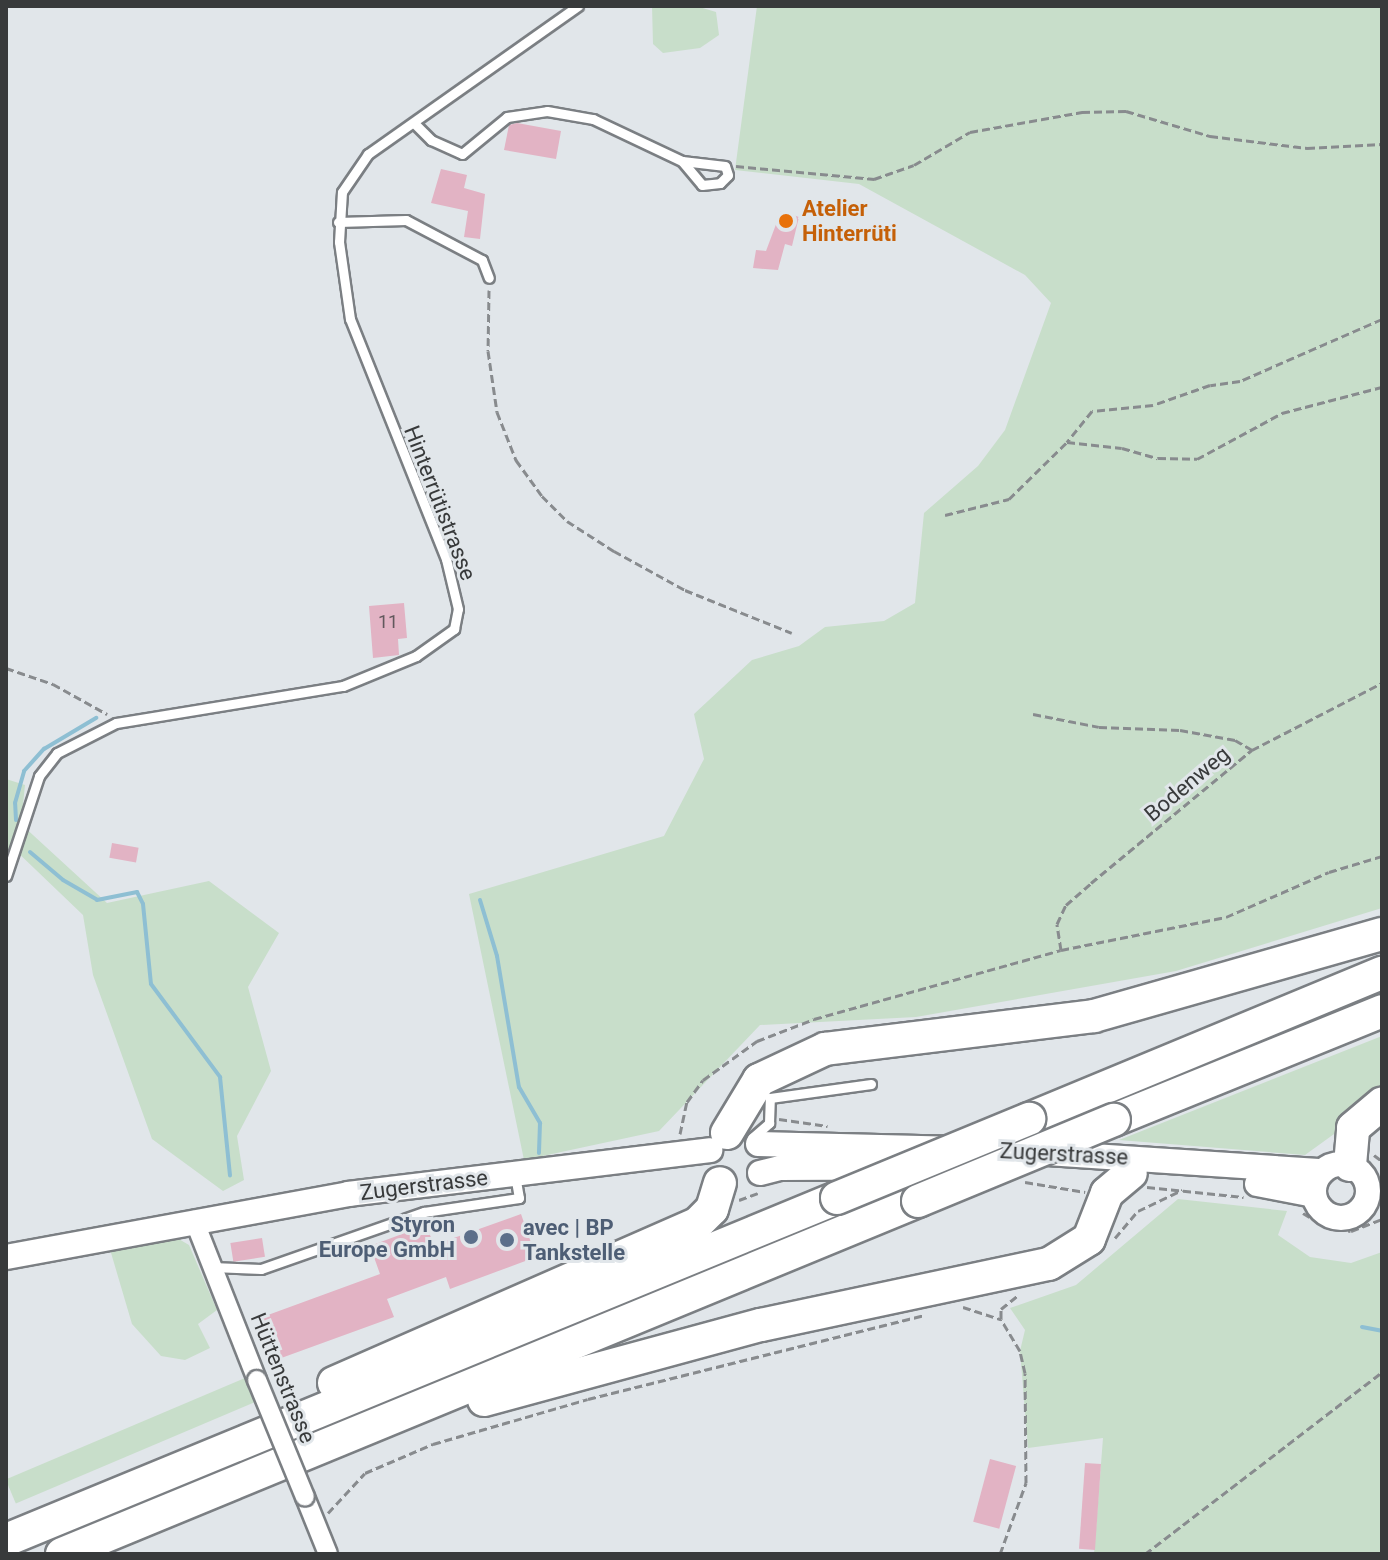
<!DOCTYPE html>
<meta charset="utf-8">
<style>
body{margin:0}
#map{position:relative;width:1388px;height:1560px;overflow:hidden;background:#e1e6ea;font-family:Roboto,sans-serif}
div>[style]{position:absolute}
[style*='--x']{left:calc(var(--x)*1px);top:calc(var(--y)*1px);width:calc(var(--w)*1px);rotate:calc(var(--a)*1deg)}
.green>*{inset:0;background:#c8deca;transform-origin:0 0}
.stream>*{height:4px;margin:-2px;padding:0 2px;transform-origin:2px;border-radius:2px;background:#8ebfd3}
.building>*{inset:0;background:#e2b3c4;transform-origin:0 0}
.path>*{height:3px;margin-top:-1.5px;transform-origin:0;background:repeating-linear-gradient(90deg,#888b8e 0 8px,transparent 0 12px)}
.roads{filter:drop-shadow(2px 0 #7b7f83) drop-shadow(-2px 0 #7b7f83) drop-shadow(0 2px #7b7f83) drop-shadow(0 -2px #7b7f83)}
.service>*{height:9px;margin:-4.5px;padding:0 4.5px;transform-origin:4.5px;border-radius:4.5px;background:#fff}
.minor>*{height:18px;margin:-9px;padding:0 9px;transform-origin:9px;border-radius:9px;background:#fff}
.secondary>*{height:24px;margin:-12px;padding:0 12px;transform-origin:12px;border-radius:12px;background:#fff}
.secondary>.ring{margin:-12px;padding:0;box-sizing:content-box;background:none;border:24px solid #fff;border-radius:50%}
.motorway>*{height:32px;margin:-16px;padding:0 16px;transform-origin:16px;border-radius:16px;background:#fff}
.bridges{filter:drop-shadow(2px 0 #7b7f83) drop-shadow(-2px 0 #7b7f83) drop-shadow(0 2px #7b7f83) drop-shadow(0 -2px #7b7f83)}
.minor-bridge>*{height:18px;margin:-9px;padding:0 9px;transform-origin:9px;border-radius:9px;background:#fff}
.motorway-bridge>*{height:32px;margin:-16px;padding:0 16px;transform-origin:16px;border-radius:16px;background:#fff}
.dots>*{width:22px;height:22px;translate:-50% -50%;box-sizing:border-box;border:4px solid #e1e6ea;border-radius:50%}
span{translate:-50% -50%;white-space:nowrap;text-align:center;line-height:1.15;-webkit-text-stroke:6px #e1e6ea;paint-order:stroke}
.number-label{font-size:18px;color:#62585d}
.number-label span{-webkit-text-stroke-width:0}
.food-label{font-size:22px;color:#c56008;font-weight:700}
.left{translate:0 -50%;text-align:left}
.street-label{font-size:22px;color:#383a3b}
.service-label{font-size:22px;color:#4e5e75;font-weight:700}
.right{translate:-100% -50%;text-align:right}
.frame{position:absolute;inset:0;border:8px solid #383a3b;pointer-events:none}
</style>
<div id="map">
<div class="green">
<div style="clip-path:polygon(652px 6px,696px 6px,716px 12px,719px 35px,700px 48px,663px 53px,653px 44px)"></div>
<div style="clip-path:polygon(757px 6px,1382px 6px,1382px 908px,1176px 971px,916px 1017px,760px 1025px,659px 1131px,524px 1160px,469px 894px,664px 836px,704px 759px,694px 714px,752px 660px,799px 646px,825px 627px,884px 621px,915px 603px,924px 513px,978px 466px,1005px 430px,1051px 303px,1025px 275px,859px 184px,735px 170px)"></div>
<div style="clip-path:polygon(6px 779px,25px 785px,21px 824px,107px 903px,209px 881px,279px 933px,248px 987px,271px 1071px,237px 1136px,244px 1180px,223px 1191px,152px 1139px,93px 975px,83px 915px,12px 847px,6px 859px)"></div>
<div style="clip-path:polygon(1382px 1036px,1382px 1087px,1363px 1097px,1341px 1129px,1305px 1155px,1119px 1140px)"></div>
<div style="clip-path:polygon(1178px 1199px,1287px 1211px,1278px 1235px,1310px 1257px,1351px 1263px,1382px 1252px,1382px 1554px,1094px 1554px,1103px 1438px,1028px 1448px,1020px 1351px,1025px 1330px,1010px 1308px,1076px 1285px)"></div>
<div style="clip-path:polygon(177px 1238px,189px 1245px,217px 1310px,198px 1324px,210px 1348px,185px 1360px,161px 1356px,132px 1324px,109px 1246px)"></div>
<div style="left:245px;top:1378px;width:26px;height:260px;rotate:67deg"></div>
</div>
<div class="stream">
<div style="--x:16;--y:820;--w:17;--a:-93"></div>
<div style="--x:15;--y:803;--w:33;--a:-74"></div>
<div style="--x:24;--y:771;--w:30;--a:-48"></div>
<div style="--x:44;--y:749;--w:61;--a:-30.8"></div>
<div style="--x:30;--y:852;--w:43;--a:40.3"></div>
<div style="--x:63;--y:880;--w:39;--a:30"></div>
<div style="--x:97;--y:900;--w:41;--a:-11.3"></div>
<div style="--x:137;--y:892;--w:13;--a:63"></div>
<div style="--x:143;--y:904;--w:80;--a:84.3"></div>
<div style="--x:151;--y:984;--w:116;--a:53.4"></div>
<div style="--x:220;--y:1077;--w:99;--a:84.2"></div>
<div style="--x:480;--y:900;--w:59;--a:73.1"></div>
<div style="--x:497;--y:956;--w:133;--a:80.5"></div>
<div style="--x:519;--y:1087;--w:42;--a:59.7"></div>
<div style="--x:540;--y:1123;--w:30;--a:92"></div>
<div style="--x:1362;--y:1327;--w:20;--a:11"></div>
</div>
<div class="building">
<div style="clip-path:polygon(517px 123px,561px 131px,556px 159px,504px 150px,509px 125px)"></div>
<div style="clip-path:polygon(441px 169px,467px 175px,464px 188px,485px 194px,480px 239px,464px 237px,468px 211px,431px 203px)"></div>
<div style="clip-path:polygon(781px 211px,799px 217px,792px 246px,785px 244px,778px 270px,753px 268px,756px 250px,766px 251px)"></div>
<div style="clip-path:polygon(404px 603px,407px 638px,398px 639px,399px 655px,373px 658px,369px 606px)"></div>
<div style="left:112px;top:843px;width:27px;height:15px;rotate:10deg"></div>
<div style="clip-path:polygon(521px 1214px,536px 1257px,450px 1289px,446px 1277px,387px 1299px,394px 1317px,273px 1361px,257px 1319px,380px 1274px,370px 1246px,426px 1225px,434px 1245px)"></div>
<div style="left:262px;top:1238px;width:19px;height:32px;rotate:81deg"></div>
<div style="left:990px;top:1459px;width:27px;height:65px;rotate:15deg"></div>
<div style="left:1085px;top:1463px;width:16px;height:86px;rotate:4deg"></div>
</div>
<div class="path">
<div style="--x:736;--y:166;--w:139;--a:5.4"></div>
<div style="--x:874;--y:179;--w:42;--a:-19.3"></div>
<div style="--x:914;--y:165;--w:65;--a:-30.5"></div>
<div style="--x:970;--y:132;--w:114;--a:-10.1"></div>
<div style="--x:1082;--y:112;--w:44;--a:-1.3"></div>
<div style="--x:1126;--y:111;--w:88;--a:16.6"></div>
<div style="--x:1210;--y:136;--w:98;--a:7.1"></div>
<div style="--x:1307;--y:148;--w:75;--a:-3.1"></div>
<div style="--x:489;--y:290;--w:61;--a:90.9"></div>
<div style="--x:488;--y:351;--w:62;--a:81.6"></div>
<div style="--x:497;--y:412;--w:52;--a:68.4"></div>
<div style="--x:516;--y:460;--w:44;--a:54.2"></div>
<div style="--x:542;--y:496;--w:35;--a:45"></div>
<div style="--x:567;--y:521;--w:56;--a:32.6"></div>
<div style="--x:614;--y:551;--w:81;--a:28.8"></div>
<div style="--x:685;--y:590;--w:115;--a:21.9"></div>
<div style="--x:1382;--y:319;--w:155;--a:156.4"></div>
<div style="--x:1240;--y:381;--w:30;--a:172"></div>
<div style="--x:1210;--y:385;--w:60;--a:160.7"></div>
<div style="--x:1153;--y:405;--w:61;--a:174.4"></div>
<div style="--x:1092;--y:411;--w:40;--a:129"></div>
<div style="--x:1067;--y:442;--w:55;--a:6.2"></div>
<div style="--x:1122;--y:448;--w:37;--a:16"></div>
<div style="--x:1158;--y:458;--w:39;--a:1"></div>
<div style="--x:1197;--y:459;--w:97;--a:-28.4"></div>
<div style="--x:1282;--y:413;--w:103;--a:-14.6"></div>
<div style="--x:945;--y:515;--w:66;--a:-14"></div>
<div style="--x:1009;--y:499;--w:81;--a:-44.5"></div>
<div style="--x:6;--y:668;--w:50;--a:18.8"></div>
<div style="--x:53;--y:684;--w:62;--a:29.1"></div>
<div style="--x:1033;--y:714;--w:67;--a:11.1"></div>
<div style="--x:1099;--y:727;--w:81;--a:2.1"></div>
<div style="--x:1180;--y:730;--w:56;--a:10.3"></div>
<div style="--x:1235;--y:740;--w:20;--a:30"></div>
<div style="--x:1061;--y:950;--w:26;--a:-99"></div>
<div style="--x:1057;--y:924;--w:21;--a:-65"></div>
<div style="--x:1066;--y:905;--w:33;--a:-41"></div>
<div style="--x:1091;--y:883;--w:209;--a:-39.6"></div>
<div style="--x:1252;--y:750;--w:146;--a:-27.3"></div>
<div style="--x:779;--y:1119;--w:49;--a:8.3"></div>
<div style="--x:680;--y:1134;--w:33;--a:-78"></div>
<div style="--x:687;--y:1102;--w:27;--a:-54"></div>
<div style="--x:703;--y:1080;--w:67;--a:-35.8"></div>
<div style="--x:757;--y:1041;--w:61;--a:-21.1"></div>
<div style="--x:814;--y:1019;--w:256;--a:-15.6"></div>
<div style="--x:1061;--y:950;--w:168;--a:-11.3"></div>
<div style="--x:1226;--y:917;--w:112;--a:-23.6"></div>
<div style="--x:1329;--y:872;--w:55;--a:-16.8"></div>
<div style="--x:1374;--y:1155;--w:10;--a:37"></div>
<div style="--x:1025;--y:1182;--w:61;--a:9.5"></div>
<div style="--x:1147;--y:1187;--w:97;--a:5.9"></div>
<div style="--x:739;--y:1200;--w:20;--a:-20"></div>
<div style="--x:1303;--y:1213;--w:26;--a:31"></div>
<div style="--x:1325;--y:1226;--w:26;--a:11"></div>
<div style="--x:1351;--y:1231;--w:33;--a:-21"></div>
<div style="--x:1115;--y:1238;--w:35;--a:-50"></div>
<div style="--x:1138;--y:1211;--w:49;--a:-25.5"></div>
<div style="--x:963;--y:1307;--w:40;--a:18"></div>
<div style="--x:328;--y:1513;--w:54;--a:-47.2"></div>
<div style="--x:365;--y:1473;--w:74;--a:-23.1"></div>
<div style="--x:433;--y:1444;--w:161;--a:-16.2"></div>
<div style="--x:588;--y:1399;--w:347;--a:-14"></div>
<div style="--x:1000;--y:1554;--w:76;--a:-69.9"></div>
<div style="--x:1026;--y:1483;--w:110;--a:-90.5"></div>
<div style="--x:1025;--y:1373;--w:23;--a:-103"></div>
<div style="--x:1020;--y:1351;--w:37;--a:-121"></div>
<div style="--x:1001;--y:1319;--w:10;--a:-90"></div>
<div style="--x:1001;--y:1309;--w:22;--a:-39"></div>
<div style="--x:1145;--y:1554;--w:299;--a:-37.5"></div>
</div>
<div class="roads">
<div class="service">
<div style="--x:415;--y:124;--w:23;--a:45"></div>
<div style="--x:431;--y:140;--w:34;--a:24"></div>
<div style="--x:462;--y:154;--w:58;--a:-39.4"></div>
<div style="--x:507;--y:117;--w:40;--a:-8.5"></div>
<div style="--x:547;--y:111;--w:47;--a:9.9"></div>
<div style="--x:593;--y:119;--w:98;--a:25.3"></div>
<div style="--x:682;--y:161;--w:31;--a:50"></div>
<div style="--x:702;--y:185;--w:18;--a:-6"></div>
<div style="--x:720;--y:183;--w:11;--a:-45"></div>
<div style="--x:728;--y:175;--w:9;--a:-108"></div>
<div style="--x:725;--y:166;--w:43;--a:-173.4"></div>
<div style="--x:338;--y:222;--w:68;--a:-1.7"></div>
<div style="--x:406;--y:220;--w:86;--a:27.8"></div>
<div style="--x:482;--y:260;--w:19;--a:69"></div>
<div style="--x:6;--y:876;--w:105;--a:-71.7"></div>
<div style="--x:39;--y:776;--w:29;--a:-52"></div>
<div style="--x:57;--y:753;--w:66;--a:-27"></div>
<div style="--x:116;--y:723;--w:230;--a:-9.3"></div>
<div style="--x:343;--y:686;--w:79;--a:-22.3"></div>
<div style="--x:416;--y:656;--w:47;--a:-35.4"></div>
<div style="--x:454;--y:629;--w:20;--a:-79"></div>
<div style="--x:458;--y:609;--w:51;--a:-103.5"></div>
<div style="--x:446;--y:559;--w:258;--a:-111.8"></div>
<div style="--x:350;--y:319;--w:78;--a:-98.1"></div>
<div style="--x:339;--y:242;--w:50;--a:-86.6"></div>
<div style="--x:342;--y:192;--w:46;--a:-55.6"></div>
<div style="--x:368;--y:154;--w:257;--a:-35.2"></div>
<div style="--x:752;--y:1138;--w:23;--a:-41"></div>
<div style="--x:769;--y:1123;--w:25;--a:-88"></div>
<div style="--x:770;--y:1098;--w:102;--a:-7.9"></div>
<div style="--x:212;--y:1267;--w:49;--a:2.3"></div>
<div style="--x:261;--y:1269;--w:173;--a:-19.3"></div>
<div style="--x:424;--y:1212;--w:96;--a:-8.4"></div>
<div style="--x:519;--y:1198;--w:22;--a:-100"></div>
</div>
<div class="minor">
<div style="--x:194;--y:1220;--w:172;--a:68.5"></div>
<div style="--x:305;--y:1497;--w:61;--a:68"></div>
</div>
<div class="secondary">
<div style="--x:758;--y:1144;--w:244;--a:1.4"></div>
<div style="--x:1002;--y:1150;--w:321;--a:3.8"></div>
<div class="ring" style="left:1314px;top:1164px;width:30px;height:30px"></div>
<div style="--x:760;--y:1173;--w:21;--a:-14"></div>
<div style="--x:780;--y:1168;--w:209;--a:-0.3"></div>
<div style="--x:1257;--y:1184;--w:58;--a:10.9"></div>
<div style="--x:6;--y:1257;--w:348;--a:-10.4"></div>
<div style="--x:348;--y:1194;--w:365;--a:-6.9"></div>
</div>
<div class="motorway">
<div style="--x:1029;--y:1119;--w:382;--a:-22.5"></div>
<div style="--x:1114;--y:1120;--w:289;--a:-22.1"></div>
<div style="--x:727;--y:1133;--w:62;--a:-58.9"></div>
<div style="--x:759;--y:1080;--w:73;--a:-25.2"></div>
<div style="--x:825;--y:1049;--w:271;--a:-7"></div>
<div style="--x:1094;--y:1016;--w:299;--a:-15.9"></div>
<div style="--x:1350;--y:1165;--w:37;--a:-85"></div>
<div style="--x:1353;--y:1128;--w:38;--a:-40"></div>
<div style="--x:334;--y:1383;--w:396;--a:-23.7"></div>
<div style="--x:697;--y:1224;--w:21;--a:-45"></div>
<div style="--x:712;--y:1209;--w:27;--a:-73"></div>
<div style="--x:484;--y:1400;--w:287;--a:-15.2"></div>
<div style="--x:761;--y:1325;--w:294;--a:-12"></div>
<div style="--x:1049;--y:1264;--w:47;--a:-32"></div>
<div style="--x:1089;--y:1239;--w:49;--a:-68.6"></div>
<div style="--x:1107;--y:1193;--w:31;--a:-40"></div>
<div style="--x:6;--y:1540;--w:899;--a:-22.37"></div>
<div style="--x:62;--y:1554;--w:926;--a:-22.41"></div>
</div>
</div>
<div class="bridges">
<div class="minor-bridge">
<div style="--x:257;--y:1380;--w:126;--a:67.7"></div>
</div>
<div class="motorway-bridge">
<div style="--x:837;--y:1198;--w:208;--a:-22.4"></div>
<div style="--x:918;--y:1201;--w:212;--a:-22.5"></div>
</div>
</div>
<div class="dots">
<div style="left:786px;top:221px;background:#e8710a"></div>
<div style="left:471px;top:1237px;background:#5c6f8a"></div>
<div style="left:507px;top:1240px;background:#5c6f8a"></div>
</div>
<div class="number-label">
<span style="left:388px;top:622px">11</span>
</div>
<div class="food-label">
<span class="left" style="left:802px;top:221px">Atelier<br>Hinterrüti</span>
</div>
<div class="street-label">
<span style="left:440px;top:503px;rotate:69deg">Hinterrütistrasse</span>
<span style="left:1187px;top:784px;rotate:-40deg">Bodenweg</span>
<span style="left:1064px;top:1154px;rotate:3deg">Zugerstrasse</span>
<span style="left:424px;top:1185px;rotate:-7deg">Zugerstrasse</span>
<span style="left:283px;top:1378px;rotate:68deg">Hüttenstrasse</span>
</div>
<div class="service-label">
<span class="right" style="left:455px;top:1237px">Styron<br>Europe GmbH</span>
<span class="left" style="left:523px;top:1240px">avec | BP<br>Tankstelle</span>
</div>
<div class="frame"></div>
</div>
